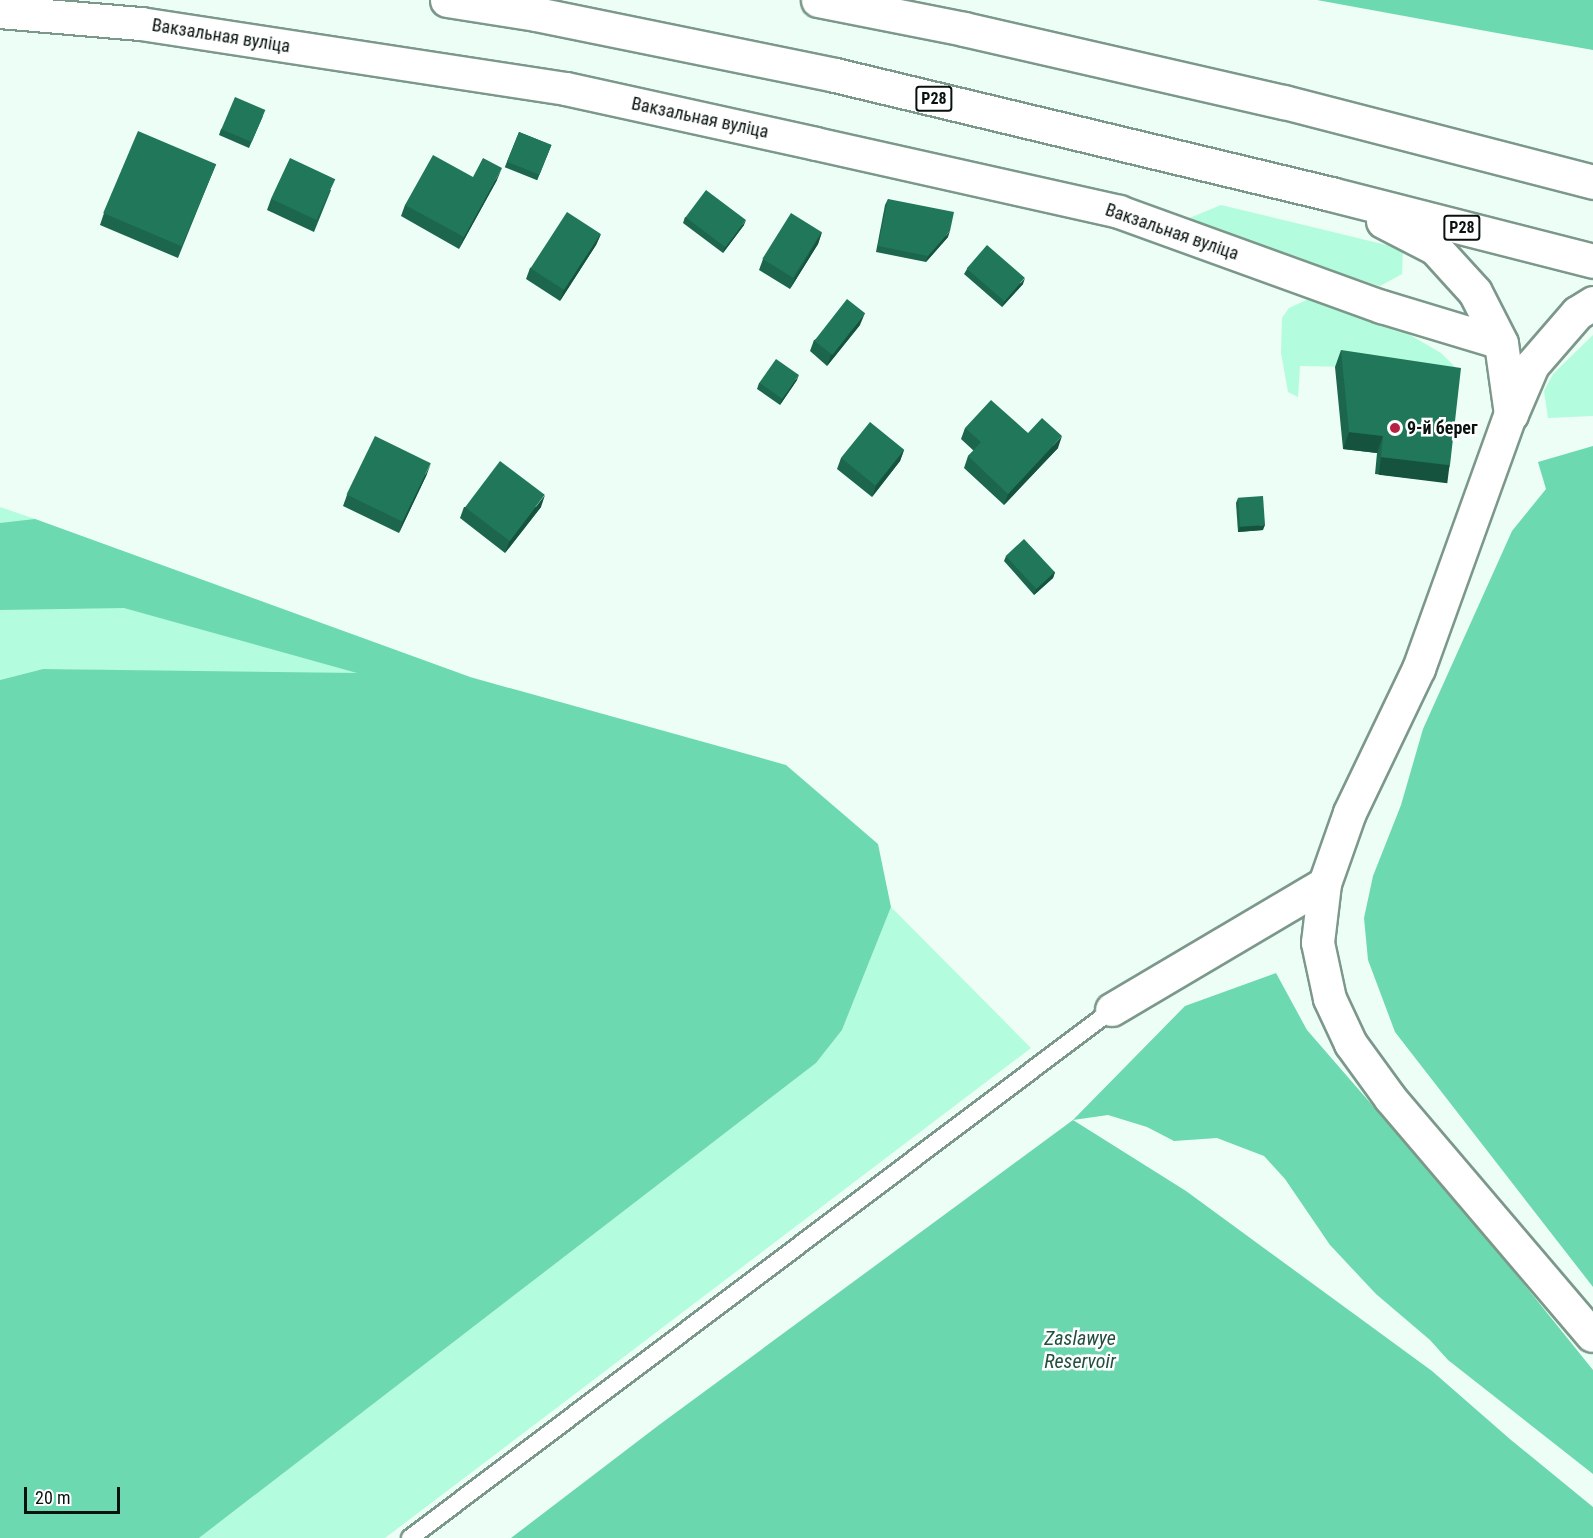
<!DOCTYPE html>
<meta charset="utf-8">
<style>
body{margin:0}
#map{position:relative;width:1593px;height:1538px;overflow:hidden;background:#ecfef6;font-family:"Roboto Condensed",sans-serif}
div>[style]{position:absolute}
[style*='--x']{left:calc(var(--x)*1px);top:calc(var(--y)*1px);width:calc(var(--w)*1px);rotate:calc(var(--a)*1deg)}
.green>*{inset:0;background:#b3fcdd}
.forest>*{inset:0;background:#6dd9b0}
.water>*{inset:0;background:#6bd7ae}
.roads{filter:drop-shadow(2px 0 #7c988b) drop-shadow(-2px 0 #7c988b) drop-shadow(0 2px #7c988b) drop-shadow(0 -2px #7c988b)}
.lane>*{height:16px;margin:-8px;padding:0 8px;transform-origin:8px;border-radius:8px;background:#fff}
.street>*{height:32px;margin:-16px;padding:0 16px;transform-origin:16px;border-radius:16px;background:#fff}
.highway>*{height:33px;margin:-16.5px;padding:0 16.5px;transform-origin:16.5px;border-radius:16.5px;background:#fff}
.wall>*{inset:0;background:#1c664d;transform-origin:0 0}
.shaded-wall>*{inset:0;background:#16533f;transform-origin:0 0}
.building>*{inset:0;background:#20775a;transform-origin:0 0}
.dots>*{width:16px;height:16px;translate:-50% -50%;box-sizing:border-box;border:3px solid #fff;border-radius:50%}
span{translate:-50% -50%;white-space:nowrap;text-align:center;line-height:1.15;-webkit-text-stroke:5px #fff;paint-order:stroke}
.shield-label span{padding:2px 4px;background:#fff;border:2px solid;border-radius:4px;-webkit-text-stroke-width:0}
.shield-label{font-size:16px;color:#08130f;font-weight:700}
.street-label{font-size:18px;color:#08130f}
.poi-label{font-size:18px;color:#08130f;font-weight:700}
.left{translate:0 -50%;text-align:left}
.water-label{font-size:20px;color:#22503f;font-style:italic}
.scale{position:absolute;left:24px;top:1487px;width:96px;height:27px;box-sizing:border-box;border:3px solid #08130f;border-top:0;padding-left:8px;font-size:18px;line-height:21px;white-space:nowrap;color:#08130f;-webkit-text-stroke:4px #fff;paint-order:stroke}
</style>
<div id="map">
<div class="green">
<div style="clip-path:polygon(1221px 205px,1403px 249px,1402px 274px,1380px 286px,1180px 222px)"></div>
<div style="clip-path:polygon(1311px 298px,1405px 332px,1441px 353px,1457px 369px,1300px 366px,1298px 397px,1288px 392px,1281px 353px,1282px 318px,1289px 308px)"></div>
<div style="clip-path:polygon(1593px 335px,1593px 416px,1548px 418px,1544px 391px,1553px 374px)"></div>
<div style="clip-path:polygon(0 507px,35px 519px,470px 677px,43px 669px,0 680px)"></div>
<div style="clip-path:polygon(891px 907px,1031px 1048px,385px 1538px,199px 1538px,816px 1063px,842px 1030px)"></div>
</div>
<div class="forest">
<div style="clip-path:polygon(1317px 0,1593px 0,1593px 50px,1497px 33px)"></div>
<div style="clip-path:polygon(1593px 446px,1593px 1287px,1395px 1032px,1368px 960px,1364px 918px,1373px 876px,1401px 805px,1423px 729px,1512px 531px,1546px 489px,1538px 462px)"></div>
<div style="clip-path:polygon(35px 519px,470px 677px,786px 765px,878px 844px,891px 907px,842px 1030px,816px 1063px,199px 1538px,0 1538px,0 680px,43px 669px,357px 673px,124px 608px,0 610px,0 523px)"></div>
<div style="clip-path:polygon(1276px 973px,1307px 1030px,1478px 1227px,1593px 1370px,1593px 1474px,1448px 1360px,1430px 1340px,1376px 1294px,1330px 1245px,1285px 1179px,1264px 1156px,1217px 1138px,1174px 1141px,1147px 1127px,1108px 1115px,1073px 1120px,1185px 1006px)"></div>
</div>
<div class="water">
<div style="clip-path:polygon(1073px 1120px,1186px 1191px,1432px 1371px,1511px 1440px,1593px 1507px,1593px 1538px,511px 1538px,659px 1425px)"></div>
</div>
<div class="roads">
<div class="lane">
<div style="--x:410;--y:1538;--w:878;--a:-36.95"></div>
</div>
<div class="street">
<div style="--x:0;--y:12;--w:142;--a:4.9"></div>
<div style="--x:141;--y:24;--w:430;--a:8.7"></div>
<div style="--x:566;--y:89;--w:256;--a:12.4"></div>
<div style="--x:816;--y:144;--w:311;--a:12.6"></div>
<div style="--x:1119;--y:212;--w:280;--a:19.9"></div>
<div style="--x:1382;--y:307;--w:124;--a:16.8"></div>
<div style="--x:1325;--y:884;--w:59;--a:96.8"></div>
<div style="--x:1318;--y:943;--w:57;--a:77.9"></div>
<div style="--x:1330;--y:999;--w:50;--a:65"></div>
<div style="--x:1351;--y:1044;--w:68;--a:54"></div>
<div style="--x:1391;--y:1099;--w:311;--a:49.6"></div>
<div style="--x:1112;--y:1010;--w:247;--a:-30.6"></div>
<div style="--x:1325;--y:884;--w:75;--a:-70.6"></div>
<div style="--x:1350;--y:813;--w:160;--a:-64.4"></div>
<div style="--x:1419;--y:669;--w:271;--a:-70.2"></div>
</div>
<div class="highway">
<div style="--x:447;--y:0;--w:90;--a:8.9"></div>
<div style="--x:536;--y:14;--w:305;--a:11.5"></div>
<div style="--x:835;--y:75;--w:510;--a:13.49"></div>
<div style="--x:1331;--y:194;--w:270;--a:14.3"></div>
<div style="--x:818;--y:0;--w:149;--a:11.2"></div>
<div style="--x:964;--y:29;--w:328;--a:12.9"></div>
<div style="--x:1284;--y:102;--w:319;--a:14.5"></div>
<div style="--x:1383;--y:221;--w:59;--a:27.4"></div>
<div style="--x:1435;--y:248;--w:59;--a:47.7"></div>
<div style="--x:1475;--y:292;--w:57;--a:63"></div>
<div style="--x:1501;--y:343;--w:72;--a:82"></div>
<div style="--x:1511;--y:414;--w:53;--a:-66.8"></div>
<div style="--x:1532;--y:365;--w:69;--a:-49.1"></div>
<div style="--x:1577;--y:313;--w:19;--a:-32"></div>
</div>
</div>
<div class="wall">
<div style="clip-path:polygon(263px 116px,249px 148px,219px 135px,221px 129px)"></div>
<div style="left:519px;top:132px;width:35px;height:38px;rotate:22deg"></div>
<div style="clip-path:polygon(216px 164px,178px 258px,100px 225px,104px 213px)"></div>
<div style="clip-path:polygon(473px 177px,497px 180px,459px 249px,401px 216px,405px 205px)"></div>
<div style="clip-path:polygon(331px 190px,314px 232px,267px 210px,271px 199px)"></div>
<div style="clip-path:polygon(888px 199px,948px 237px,926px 262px,876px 252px,885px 205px)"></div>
<div style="clip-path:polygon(685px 217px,744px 225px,723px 253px,683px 223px)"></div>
<div style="clip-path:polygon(822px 232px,818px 244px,790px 289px,759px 270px,763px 259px)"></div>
<div style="clip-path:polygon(601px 234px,596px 245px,560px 301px,526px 279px,530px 268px)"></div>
<div style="clip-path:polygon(967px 269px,1023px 284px,1002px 307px,964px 274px)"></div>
<div style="clip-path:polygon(860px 325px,827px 366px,810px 351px,814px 340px)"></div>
<div style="clip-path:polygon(1341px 350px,1450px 465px,1444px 482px,1375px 474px,1377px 453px,1343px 449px,1335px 367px)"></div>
<div style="clip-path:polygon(797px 380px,780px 405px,757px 389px,759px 383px)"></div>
<div style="clip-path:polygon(965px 428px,1028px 433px,1058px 448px,1004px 505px,964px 468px,968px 456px,974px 451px,961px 439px)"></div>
<div style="clip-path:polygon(904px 450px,900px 461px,872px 497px,837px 469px,841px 458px)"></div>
<div style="clip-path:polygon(427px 474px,399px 533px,343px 506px,347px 495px)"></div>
<div style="clip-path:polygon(1238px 498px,1263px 530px,1238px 532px,1236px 503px)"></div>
<div style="clip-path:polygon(464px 507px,541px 507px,505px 553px,460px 518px)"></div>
<div style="clip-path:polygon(1006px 556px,1055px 572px,1053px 578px,1034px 595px,1004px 561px)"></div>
</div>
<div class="shaded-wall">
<div style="clip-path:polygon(502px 168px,497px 180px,459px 249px,464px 237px)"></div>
<div style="clip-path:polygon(746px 220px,744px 225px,723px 253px,725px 247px)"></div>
<div style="clip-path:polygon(950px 231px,948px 237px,926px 262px,928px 256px)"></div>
<div style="clip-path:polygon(822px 232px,818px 244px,790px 289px,795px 278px)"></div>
<div style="clip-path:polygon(601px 234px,596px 245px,560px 301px,564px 289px)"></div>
<div style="clip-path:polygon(1025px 278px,1023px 284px,1002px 307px,1004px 302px)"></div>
<div style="clip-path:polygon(865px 313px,860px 325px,827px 366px,831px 355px)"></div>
<div style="clip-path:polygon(799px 375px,797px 380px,780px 405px,782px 399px)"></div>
<div style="clip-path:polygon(1349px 432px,1383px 436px,1377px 453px,1343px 449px)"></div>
<div style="clip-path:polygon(1062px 436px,1058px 448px,1004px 505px,1008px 494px)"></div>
<div style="clip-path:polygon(904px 450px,900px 461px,872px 497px,876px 486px)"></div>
<div style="left:1381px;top:457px;width:69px;height:18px;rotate:7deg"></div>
<div style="clip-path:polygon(431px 463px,427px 474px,399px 533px,403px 521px)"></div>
<div style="clip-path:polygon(545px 495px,541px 507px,505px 553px,509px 542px)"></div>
<div style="clip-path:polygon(1265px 525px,1263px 530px,1238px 532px,1240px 526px)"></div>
<div style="clip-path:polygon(1055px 572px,1053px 578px,1034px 595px,1036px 589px)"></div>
</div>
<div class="building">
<div style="left:235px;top:97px;width:33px;height:35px;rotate:23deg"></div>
<div style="left:138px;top:131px;width:85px;height:89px;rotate:23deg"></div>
<div style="left:519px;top:132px;width:35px;height:32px;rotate:22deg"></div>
<div style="clip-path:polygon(433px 155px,473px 177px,483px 158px,502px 168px,464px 237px,405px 205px)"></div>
<div style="left:290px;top:158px;width:50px;height:45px;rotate:25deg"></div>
<div style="left:706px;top:190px;width:50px;height:34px;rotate:37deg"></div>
<div style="clip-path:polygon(888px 199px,954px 212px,950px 231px,928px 256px,878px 246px)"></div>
<div style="left:567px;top:212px;width:40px;height:67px;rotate:33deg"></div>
<div style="left:791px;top:213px;width:36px;height:54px;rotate:32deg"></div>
<div style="left:987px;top:245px;width:50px;height:31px;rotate:41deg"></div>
<div style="left:847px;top:299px;width:23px;height:53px;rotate:38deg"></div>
<div style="clip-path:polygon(1341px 350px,1461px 368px,1450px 465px,1381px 457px,1383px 436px,1349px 432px)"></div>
<div style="left:776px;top:359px;width:28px;height:29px;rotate:35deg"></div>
<div style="clip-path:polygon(991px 400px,1028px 433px,1042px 418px,1062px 436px,1008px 494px,968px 456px,981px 442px,965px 428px)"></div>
<div style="left:870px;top:422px;width:44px;height:46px;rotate:39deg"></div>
<div style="left:375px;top:436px;width:62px;height:65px;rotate:26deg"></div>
<div style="left:500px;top:461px;width:56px;height:58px;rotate:37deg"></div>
<div style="left:1263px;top:496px;width:29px;height:25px;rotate:86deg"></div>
<div style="left:1024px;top:539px;width:45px;height:25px;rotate:47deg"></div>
</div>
<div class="dots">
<div style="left:1395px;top:428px;background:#b52340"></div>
</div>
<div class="shield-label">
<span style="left:934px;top:99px">Р28</span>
<span style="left:1462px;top:228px">Р28</span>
</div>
<div class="street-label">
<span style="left:221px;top:36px;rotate:9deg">Вакзальная вуліца</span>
<span style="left:700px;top:118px;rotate:12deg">Вакзальная вуліца</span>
<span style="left:1172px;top:232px;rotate:19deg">Вакзальная вуліца</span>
</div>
<div class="poi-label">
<span class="left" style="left:1407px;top:428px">9-й берег</span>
</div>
<div class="water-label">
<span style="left:1080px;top:1350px">Zaslawye<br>Reservoir</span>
</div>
<div class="scale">20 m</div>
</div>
